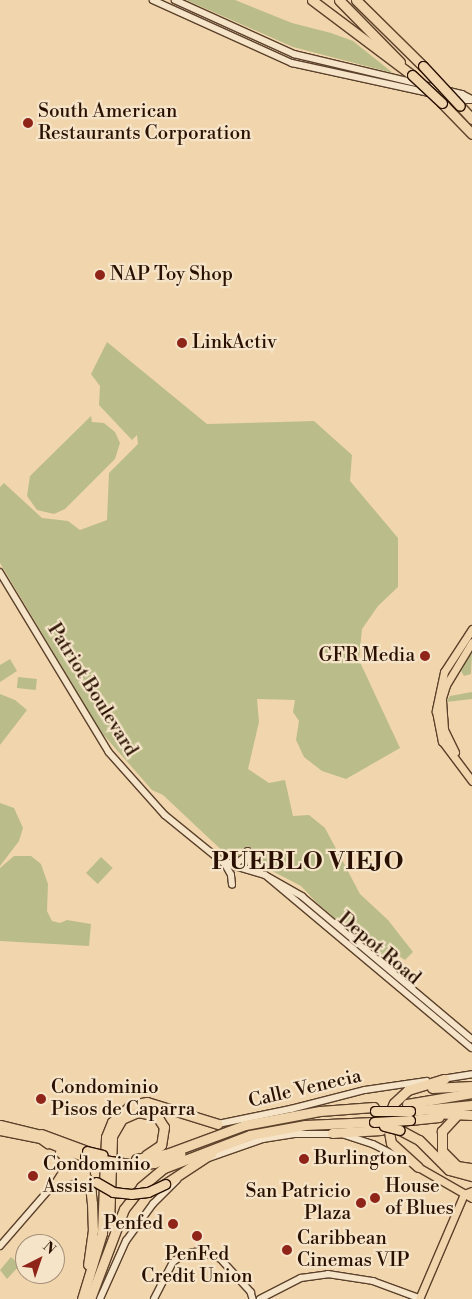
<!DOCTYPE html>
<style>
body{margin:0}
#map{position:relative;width:472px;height:1299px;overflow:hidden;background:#f1d5ac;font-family:"Libre Bodoni",serif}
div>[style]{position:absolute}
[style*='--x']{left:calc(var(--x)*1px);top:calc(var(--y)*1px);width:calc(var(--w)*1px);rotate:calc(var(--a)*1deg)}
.green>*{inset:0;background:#babd89;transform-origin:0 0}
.roads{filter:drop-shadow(1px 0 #5b412b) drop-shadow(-1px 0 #5b412b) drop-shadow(0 1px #5b412b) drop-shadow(0 -1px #5b412b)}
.tertiary>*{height:5.5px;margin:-2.75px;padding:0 2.75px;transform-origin:2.75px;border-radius:2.75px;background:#f6e4c9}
.secondary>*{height:6px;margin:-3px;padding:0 3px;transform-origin:3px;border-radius:3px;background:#f6e4c9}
.primary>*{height:7px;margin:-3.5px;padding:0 3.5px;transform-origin:3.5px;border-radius:3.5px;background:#f1d5ac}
.motorway>*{height:9px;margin:-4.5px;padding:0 4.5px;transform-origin:4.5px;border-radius:4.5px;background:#f1d5ac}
.bridges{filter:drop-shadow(1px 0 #291000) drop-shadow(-1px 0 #291000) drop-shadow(0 1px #291000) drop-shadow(0 -1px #291000)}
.motorway-bridge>*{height:9px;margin:-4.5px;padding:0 4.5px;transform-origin:4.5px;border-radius:4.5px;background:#f1d5ac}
.dots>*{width:14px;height:14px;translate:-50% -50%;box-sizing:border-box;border:2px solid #f6e4c9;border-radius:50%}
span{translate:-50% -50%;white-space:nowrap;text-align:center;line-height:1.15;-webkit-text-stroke:4.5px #f6e4c9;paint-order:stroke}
.poi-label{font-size:19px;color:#291000}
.left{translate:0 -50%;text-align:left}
.right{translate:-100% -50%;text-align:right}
.street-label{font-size:19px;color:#291000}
.district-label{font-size:24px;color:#291000;font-weight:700;letter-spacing:1px}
.north{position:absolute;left:15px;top:1234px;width:50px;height:50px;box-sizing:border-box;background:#f6e4c9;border:1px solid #a48f79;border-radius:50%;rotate:41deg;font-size:14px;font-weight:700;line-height:20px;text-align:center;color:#291000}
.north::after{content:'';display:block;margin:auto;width:18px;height:22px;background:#8f2418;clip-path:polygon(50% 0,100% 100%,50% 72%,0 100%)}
</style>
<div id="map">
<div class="green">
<div style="clip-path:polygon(186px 0,235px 0,292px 23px,331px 33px,353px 41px,393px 73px,293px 47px)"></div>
<div style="clip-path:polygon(107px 342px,207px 424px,314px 421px,352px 455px,350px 481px,398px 538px,398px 587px,378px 606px,362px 629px,359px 660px,400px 748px,346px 779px,322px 771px,304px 757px,296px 740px,299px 721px,293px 712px,295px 700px,257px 699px,259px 722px,248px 769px,269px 783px,285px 780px,293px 816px,309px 815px,325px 828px,360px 894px,388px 920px,413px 952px,405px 960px,393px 952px,387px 959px,379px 955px,318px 904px,301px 886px,253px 861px,251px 852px,245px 849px,238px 857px,230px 858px,163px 795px,152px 790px,101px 732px,0 563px,0 487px,4px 483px,42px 518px,68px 521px,80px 530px,107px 520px,109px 473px,138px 444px,137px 435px,132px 440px,99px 405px,100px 386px,91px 374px)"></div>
<div style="clip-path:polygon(91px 416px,92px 422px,104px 423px,115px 432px,120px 443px,115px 459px,65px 509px,54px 514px,37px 510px,27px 496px,30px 476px)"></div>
<div style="clip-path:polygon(472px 650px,471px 674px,464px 676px,461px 671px)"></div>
<div style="clip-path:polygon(10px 659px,17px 671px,0 682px,0 665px)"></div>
<div style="left:18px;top:677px;width:19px;height:11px;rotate:6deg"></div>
<div style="clip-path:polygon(472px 692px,472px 699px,446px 702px,450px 696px)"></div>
<div style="clip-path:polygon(0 694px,15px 700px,27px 710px,0 745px)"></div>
<div style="clip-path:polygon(0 803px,14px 808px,23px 828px,19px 841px,0 866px)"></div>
<div style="clip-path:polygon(14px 856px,31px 856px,41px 864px,48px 884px,47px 911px,52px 921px,60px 923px,67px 920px,91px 924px,89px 946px,0 941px,0 868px)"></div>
<div style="left:101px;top:857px;width:16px;height:22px;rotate:43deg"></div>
<div style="clip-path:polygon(11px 1257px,20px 1265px,7px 1279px,0 1270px)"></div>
</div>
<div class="roads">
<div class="tertiary">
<div style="--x:153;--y:0;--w:153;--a:24.4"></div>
<div style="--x:292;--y:63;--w:173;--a:12.3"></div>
<div style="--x:461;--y:100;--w:11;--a:0"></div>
<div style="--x:175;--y:0;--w:131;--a:24.4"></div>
<div style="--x:294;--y:54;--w:173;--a:13.4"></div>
<div style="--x:462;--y:94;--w:11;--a:27"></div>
<div style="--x:0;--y:572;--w:210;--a:58.8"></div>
<div style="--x:109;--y:752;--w:84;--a:48.4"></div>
<div style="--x:165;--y:815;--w:76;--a:39.1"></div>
<div style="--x:224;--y:863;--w:43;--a:16.3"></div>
<div style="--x:265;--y:875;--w:43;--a:29.6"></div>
<div style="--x:302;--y:896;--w:222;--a:40.1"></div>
<div style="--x:248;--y:851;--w:13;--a:77"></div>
<div style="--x:251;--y:864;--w:12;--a:42"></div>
<div style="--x:268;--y:877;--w:266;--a:40"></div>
<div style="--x:232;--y:885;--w:10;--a:-96"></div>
<div style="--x:231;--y:875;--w:14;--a:-120"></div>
<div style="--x:224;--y:863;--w:13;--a:0"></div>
<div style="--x:237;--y:863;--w:10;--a:-37"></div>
<div style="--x:442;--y:1079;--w:30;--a:-9"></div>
<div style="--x:218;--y:1124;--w:75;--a:-11.6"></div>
<div style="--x:291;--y:1109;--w:76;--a:-14.4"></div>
<div style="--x:365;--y:1090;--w:62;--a:-8.4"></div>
<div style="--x:345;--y:1135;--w:29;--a:18"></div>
<div style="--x:373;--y:1144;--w:39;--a:27"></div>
<div style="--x:209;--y:1158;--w:57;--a:-19.4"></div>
<div style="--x:263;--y:1139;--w:33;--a:-9"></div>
<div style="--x:296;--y:1134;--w:37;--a:0"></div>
<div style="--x:100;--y:1299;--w:64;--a:-65.9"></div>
<div style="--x:126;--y:1241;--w:46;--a:-53.9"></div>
<div style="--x:153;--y:1204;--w:34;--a:-45"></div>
<div style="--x:154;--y:1299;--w:42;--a:-62.8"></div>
<div style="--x:173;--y:1262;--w:14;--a:-34"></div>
<div style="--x:185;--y:1254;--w:14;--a:-12"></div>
<div style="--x:199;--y:1251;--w:23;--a:20"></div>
<div style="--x:221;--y:1259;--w:45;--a:47.7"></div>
<div style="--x:251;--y:1292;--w:7;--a:74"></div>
<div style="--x:260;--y:1299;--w:46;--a:-27.1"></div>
<div style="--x:301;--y:1278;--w:27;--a:-8"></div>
<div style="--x:328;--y:1274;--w:46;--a:8.8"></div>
<div style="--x:373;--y:1281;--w:49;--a:20.3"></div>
</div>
<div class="secondary">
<div style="--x:0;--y:1246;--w:81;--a:-49"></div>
</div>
<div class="primary">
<div style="--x:472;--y:629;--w:51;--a:123.1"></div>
<div style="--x:444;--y:672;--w:40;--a:102"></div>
<div style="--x:436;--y:711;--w:31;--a:79"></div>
<div style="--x:442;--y:741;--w:50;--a:53.1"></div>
<div style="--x:455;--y:752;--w:25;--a:-116"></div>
<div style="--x:444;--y:729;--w:31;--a:-94"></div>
<div style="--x:442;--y:698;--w:14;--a:-73"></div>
<div style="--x:446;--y:685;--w:50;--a:-58.8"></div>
<div style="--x:0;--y:1124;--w:42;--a:13.7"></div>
<div style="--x:0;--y:1131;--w:41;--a:11.3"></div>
<div style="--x:40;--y:1139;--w:9;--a:36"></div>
<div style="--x:418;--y:1167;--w:62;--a:29.9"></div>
<div style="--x:55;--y:1183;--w:19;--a:-58"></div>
<div style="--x:65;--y:1167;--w:13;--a:-103"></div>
<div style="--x:419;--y:1299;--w:114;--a:-66.8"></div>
<div style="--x:464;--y:1194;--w:9;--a:-21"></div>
</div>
<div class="motorway">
<div style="--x:312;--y:0;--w:125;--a:36.9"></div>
<div style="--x:339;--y:0;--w:87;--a:45.5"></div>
<div style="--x:356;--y:0;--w:94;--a:44.6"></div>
<div style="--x:442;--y:103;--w:43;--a:45.9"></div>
<div style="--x:460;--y:106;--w:18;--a:47"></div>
<div style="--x:432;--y:1088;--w:40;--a:-2.9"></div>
<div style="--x:407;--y:1104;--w:66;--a:-9.6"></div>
<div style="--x:410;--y:1111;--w:62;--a:-5.5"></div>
<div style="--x:433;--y:1113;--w:39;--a:3"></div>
<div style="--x:456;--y:1116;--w:21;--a:133"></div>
<div style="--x:442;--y:1131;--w:20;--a:90"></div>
<div style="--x:442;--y:1151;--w:21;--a:45"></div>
<div style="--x:457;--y:1166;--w:15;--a:8"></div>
<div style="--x:410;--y:1120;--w:29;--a:-6"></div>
<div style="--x:400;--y:1130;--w:21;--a:28"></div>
<div style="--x:419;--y:1140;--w:42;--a:45"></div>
<div style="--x:449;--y:1170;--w:24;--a:15"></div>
<div style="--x:332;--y:1133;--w:49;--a:-3.5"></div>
<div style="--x:41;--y:1134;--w:49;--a:20.3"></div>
<div style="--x:45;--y:1141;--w:43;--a:21.8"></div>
<div style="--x:60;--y:1152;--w:32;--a:39"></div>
<div style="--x:136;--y:1159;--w:34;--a:-10"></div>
<div style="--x:169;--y:1153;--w:81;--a:-20.2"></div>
<div style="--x:245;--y:1125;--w:76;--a:-10.6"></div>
<div style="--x:320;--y:1111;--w:54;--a:-4.2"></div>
<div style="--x:135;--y:1165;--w:19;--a:-6"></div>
<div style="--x:154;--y:1163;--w:28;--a:-19"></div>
<div style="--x:418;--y:1167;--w:36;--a:-138"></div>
<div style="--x:391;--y:1143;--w:23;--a:-100"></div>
<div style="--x:387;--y:1120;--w:18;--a:-68"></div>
<div style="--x:394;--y:1103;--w:19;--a:-43"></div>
<div style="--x:408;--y:1090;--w:38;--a:-17"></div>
<div style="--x:81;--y:1168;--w:19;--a:62"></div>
<div style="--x:90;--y:1185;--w:18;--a:84"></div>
<div style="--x:92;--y:1203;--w:27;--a:88"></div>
<div style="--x:93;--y:1230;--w:35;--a:98"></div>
<div style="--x:165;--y:1184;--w:56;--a:-33.4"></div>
<div style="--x:53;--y:1185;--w:21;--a:-31"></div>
<div style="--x:71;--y:1174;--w:9;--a:21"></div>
<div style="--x:79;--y:1177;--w:10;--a:53"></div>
<div style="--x:109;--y:1224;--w:88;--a:-88"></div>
<div style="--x:112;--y:1136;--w:20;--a:-60"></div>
<div style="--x:122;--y:1119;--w:17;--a:-24"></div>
<div style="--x:138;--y:1112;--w:19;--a:12"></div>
<div style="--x:157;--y:1116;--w:13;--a:58"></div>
<div style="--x:164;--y:1127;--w:18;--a:99"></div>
<div style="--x:161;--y:1145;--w:18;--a:146"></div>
<div style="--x:82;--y:1299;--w:69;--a:-73.1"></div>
<div style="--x:102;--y:1233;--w:96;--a:-87.6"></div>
<div style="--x:106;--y:1137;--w:16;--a:-68"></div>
<div style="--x:112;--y:1122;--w:25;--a:-42"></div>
<div style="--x:131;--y:1105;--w:16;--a:-11"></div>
<div style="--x:147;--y:1102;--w:74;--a:17.2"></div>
<div style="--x:90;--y:1299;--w:96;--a:-69.3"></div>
<div style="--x:124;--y:1209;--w:28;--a:-52"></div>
<div style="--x:141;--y:1187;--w:30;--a:-40"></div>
<div style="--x:164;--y:1168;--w:92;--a:-21"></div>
<div style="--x:250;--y:1135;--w:56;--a:-10.3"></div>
<div style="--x:305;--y:1125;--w:69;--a:-2.5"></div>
</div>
</div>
<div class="bridges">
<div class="motorway-bridge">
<div style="--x:423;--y:66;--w:54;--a:47.2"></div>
<div style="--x:412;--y:75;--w:41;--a:43"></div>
<div style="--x:375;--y:1111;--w:35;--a:0"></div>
<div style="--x:374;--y:1122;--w:36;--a:-3"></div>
<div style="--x:384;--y:1126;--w:16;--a:14"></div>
<div style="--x:87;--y:1151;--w:16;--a:14"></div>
<div style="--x:85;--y:1157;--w:51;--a:9.1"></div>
<div style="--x:96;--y:1182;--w:20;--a:30"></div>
<div style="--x:113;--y:1192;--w:18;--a:6"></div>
<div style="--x:131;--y:1194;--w:17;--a:-7"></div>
<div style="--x:148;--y:1192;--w:19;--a:-25"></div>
</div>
</div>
<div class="dots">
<div style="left:28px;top:123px;background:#8f2418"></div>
<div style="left:100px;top:275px;background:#8f2418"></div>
<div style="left:182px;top:343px;background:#8f2418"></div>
<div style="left:425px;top:656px;background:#8f2418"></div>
<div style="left:41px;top:1099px;background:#8f2418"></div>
<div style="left:304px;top:1159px;background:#8f2418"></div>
<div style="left:33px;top:1176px;background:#8f2418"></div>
<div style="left:375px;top:1198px;background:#8f2418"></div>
<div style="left:361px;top:1203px;background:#8f2418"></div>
<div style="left:173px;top:1224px;background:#8f2418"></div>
<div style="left:197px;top:1236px;background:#8f2418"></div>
<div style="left:287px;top:1250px;background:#8f2418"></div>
</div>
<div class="poi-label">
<span class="left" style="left:38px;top:123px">South American<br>Restaurants Corporation</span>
<span class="left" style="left:110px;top:275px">NAP Toy Shop</span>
<span class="left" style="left:192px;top:343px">LinkActiv</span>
<span class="right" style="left:415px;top:656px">GFR Media</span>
<span class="left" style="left:51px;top:1099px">Condominio<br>Pisos de Caparra</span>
<span class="left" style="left:314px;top:1159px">Burlington</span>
<span class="left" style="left:43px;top:1176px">Condominio<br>Assisi</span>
<span class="left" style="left:385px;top:1198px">House<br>of Blues</span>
<span class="right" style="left:351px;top:1203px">San Patricio<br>Plaza</span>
<span class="right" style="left:163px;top:1224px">Penfed</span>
<span class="left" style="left:297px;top:1250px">Caribbean<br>Cinemas VIP</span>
<span style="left:197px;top:1266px">PenFed<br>Credit Union</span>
</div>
<div class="street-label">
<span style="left:92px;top:690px;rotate:58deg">Patriot Boulevard</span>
<span style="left:379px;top:949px;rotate:40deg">Depot Road</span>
<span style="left:305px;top:1089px;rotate:-13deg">Calle Venecia</span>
</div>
<div class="district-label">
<span style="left:308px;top:863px">PUEBLO VIEJO</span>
</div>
<div class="north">N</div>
</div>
